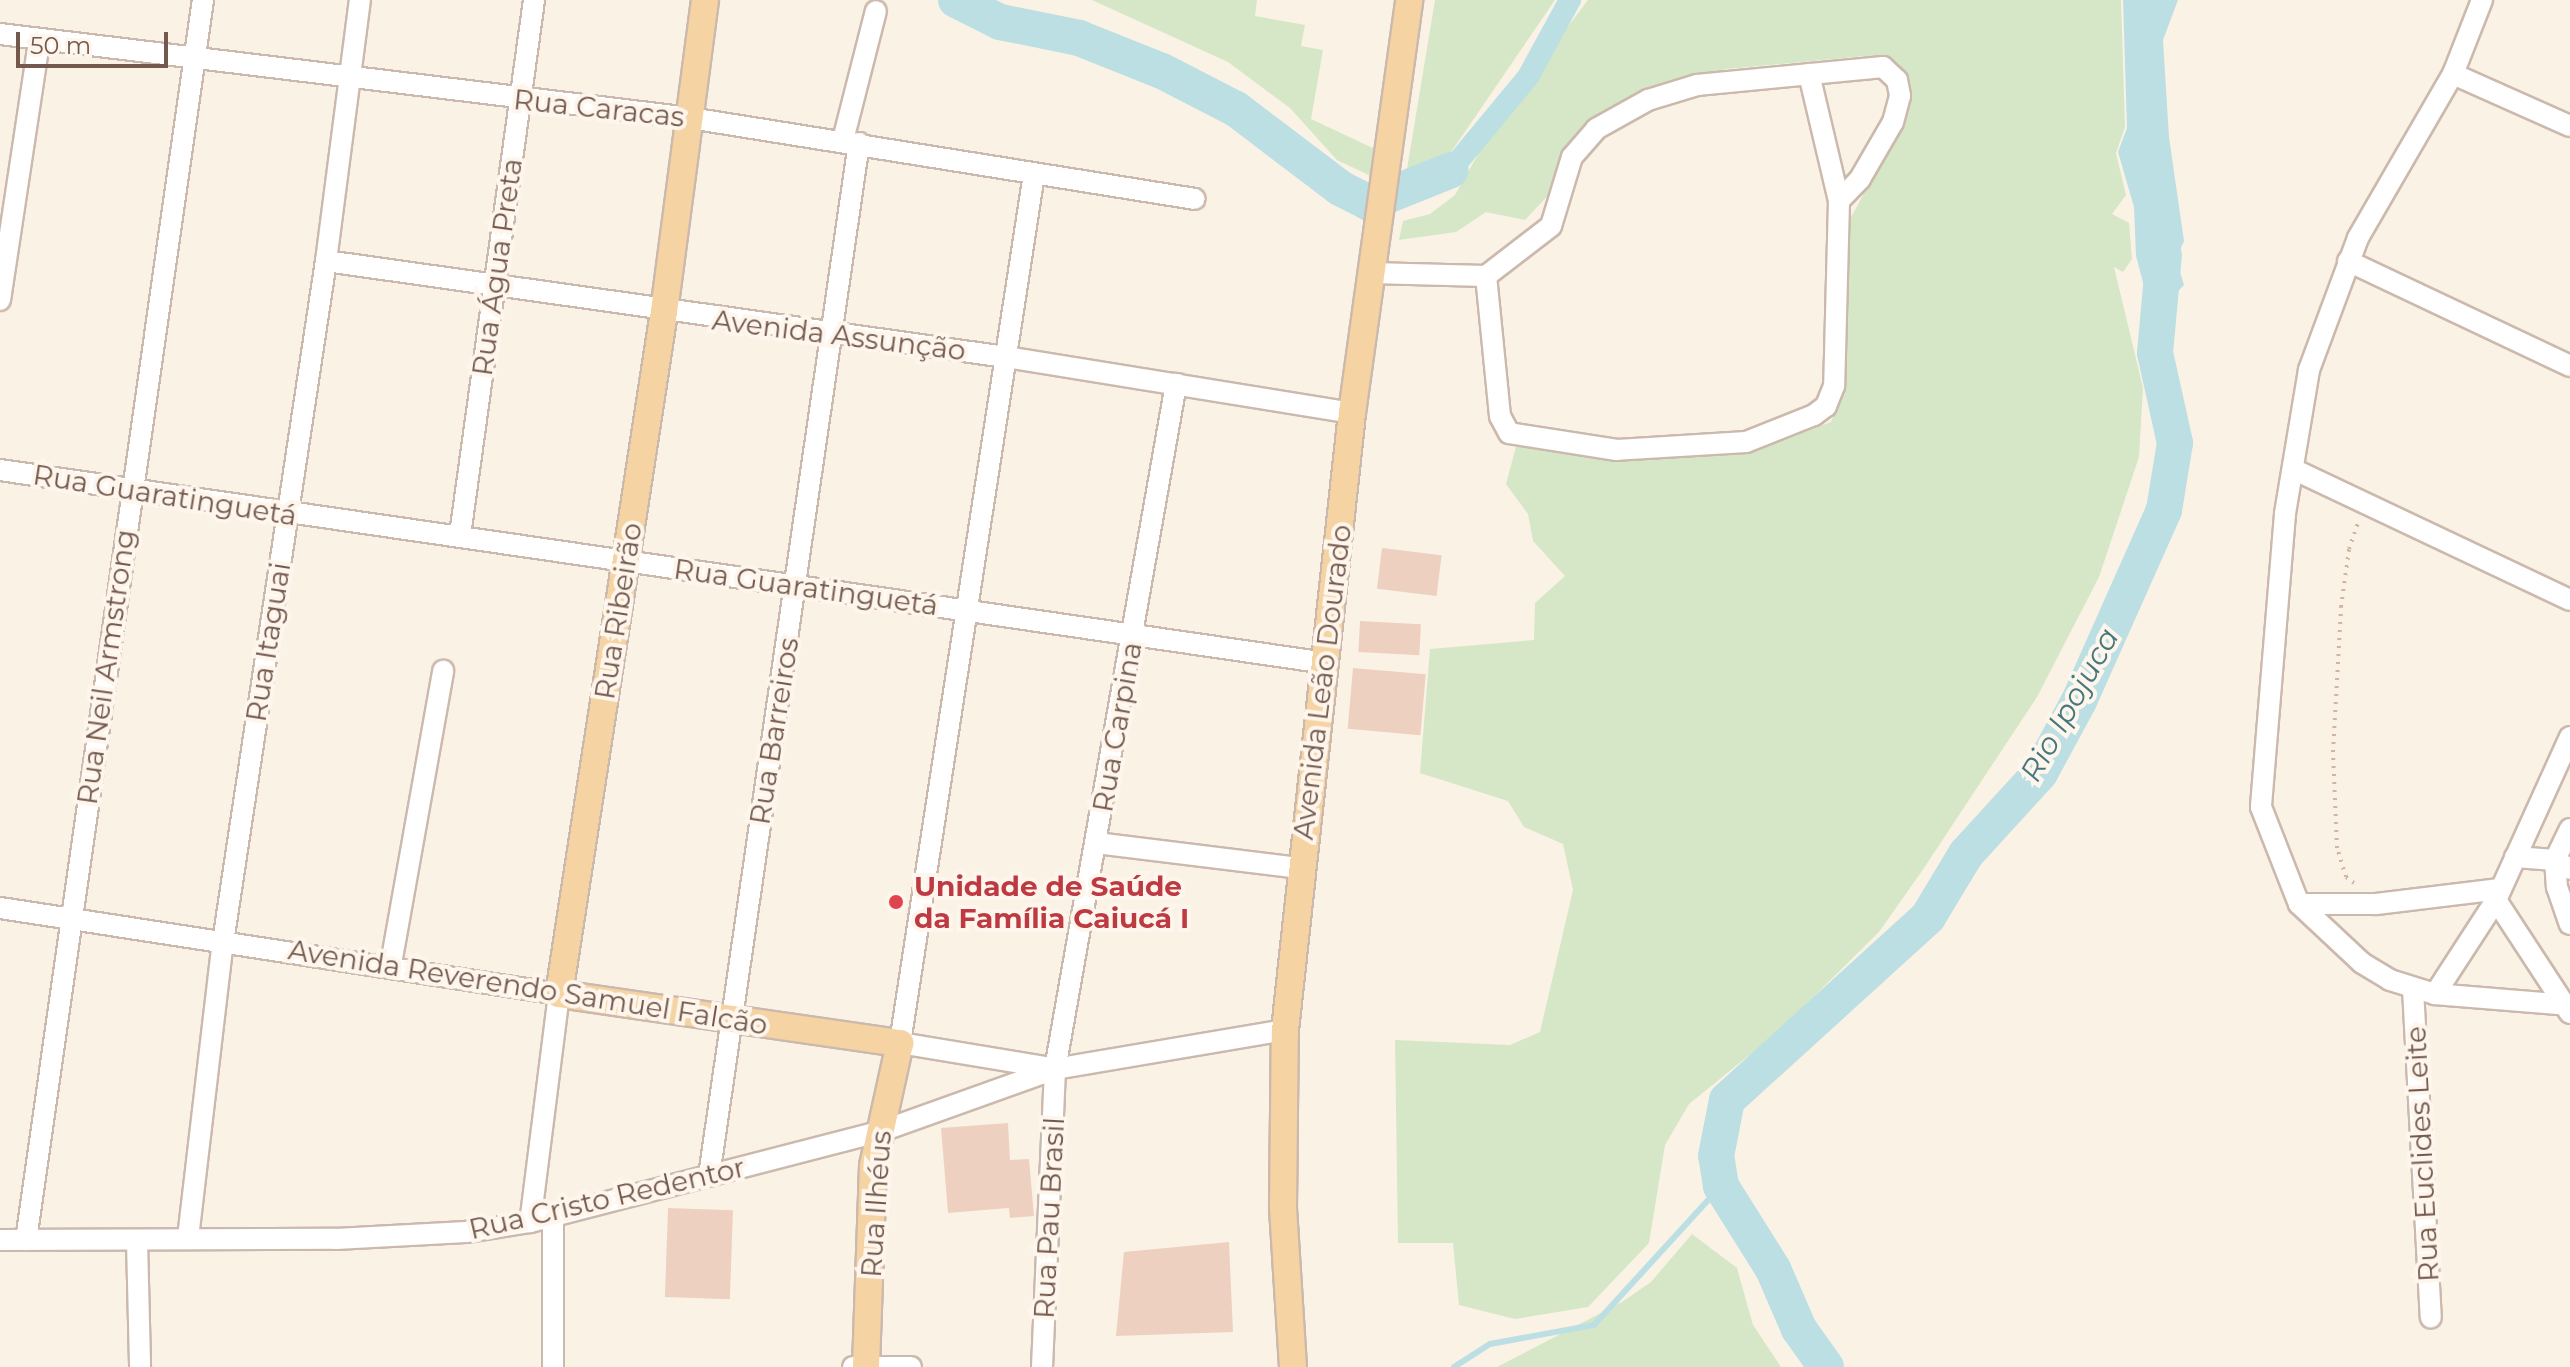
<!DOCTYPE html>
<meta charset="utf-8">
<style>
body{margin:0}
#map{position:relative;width:2570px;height:1367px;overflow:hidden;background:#fbf2e6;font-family:Montserrat,sans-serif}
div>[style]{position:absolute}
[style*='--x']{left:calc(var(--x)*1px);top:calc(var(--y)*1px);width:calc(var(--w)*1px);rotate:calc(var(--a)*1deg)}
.green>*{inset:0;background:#d5e7c6}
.water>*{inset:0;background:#bcdfe3}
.stream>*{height:6px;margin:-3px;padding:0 3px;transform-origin:3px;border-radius:3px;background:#bcdfe3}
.canal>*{height:22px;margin:-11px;padding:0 11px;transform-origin:11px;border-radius:11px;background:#bcdfe3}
.river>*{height:36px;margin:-18px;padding:0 18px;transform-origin:18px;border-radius:18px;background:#bcdfe3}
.building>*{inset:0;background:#eed0c0;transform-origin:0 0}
.path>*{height:4px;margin-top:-2px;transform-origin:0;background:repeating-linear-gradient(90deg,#d3b4a3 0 2px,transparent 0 8px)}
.roads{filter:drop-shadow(2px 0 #ccb9ad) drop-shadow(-2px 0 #ccb9ad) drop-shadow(0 2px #ccb9ad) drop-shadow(0 -2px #ccb9ad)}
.minor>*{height:20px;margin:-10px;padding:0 10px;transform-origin:10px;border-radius:10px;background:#fff}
.major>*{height:26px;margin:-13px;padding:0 13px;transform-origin:13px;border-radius:13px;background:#f5d3a3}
.dots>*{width:22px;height:22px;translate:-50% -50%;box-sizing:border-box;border:4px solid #fef6ec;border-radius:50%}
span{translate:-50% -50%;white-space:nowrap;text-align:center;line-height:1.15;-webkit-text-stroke:8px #fef6ec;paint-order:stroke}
.street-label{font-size:28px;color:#72584d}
.health-label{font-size:28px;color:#be3a42;font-weight:700}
.left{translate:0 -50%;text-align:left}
.water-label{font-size:30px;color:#45777d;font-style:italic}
.scale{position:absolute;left:16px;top:32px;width:152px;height:36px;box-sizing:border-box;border:4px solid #72584d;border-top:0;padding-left:10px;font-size:24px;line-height:28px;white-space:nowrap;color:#72584d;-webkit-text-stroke:6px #fef6ec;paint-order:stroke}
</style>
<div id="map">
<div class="green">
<div style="clip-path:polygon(1092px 0,1257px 0,1255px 16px,1305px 25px,1301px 46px,1323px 50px,1311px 119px,1377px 150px,1375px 178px,1337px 160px,1290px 108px,1228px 62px)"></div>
<div style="clip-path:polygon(1435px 0,1555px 0,1445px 161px,1406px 175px)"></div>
<div style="clip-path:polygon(1588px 0,2121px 0,2125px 127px,2116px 153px,2126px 195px,2112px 214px,2129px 223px,2132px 259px,2123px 272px,2114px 267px,2143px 388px,2139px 457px,2099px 577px,2037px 697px,1924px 868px,1879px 932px,1779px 1031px,1689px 1104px,1665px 1145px,1649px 1243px,1588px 1307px,1515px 1319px,1459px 1305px,1453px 1243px,1398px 1243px,1395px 1040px,1510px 1045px,1540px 1032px,1573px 890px,1563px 844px,1524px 827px,1508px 801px,1420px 773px,1430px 649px,1534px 640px,1535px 603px,1565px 576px,1533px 541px,1528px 514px,1506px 484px,1517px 443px,1554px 445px,1619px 461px,1756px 451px,1831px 422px,1842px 393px,1849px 221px,1903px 121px,1910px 88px,1890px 61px,1865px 56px,1726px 69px,1646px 91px,1525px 220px,1486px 212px,1456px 232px,1399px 240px,1403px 221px,1430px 214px,1455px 195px,1498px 119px)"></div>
<div style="clip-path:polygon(1692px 1234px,1737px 1268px,1753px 1325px,1781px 1367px,1497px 1367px,1622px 1302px,1651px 1282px)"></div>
</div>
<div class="water">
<div style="clip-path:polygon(2123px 0,2178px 0,2163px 40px,2169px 137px,2184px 241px,2176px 259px,2184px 285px,2170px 300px,2142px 313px,2145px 290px,2136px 256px,2134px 207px,2118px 152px,2127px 128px)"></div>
</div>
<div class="stream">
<div style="--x:1454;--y:1367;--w:43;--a:-32.6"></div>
<div style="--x:1490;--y:1344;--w:106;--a:-10.4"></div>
<div style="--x:1594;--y:1325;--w:188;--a:-47.6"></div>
</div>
<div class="canal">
<div style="--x:1451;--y:170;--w:121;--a:-50.4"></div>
<div style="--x:1528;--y:77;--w:88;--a:-61.4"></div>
</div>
<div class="river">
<div style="--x:956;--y:0;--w:49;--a:26.6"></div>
<div style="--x:1000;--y:22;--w:81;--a:11.4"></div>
<div style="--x:1079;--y:38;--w:89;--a:21.7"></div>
<div style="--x:1162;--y:71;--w:83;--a:27.2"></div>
<div style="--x:1236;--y:109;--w:131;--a:37.2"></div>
<div style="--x:1340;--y:188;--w:33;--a:27"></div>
<div style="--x:1369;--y:203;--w:88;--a:-21.9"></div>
<div style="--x:1826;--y:1367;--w:47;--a:-125.4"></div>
<div style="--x:1799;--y:1329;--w:65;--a:-113.4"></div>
<div style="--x:1773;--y:1269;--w:98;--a:-122.1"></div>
<div style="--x:1721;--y:1186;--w:30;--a:-99"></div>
<div style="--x:1716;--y:1156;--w:57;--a:-78.9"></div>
<div style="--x:1727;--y:1100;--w:272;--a:-42.3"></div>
<div style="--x:1928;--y:917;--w:74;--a:-58.9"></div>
<div style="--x:1966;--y:854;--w:110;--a:-47.6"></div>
<div style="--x:2040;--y:773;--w:82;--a:-61.6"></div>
<div style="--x:2079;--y:701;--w:209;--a:-66"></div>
<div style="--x:2164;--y:510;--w:68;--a:-80.7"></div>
<div style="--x:2175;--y:443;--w:92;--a:-102.5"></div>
<div style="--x:2155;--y:353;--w:98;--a:-84.8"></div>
</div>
<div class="building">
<div style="left:1382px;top:548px;width:60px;height:41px;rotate:7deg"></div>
<div style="left:1360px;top:621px;width:61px;height:31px;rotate:3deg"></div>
<div style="left:1353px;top:668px;width:73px;height:61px;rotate:5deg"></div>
<div style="clip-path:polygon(1008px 1123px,1010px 1160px,1029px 1159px,1034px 1216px,1010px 1218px,1009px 1208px,948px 1213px,941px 1128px)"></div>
<div style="left:668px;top:1208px;width:65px;height:89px;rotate:2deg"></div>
<div style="clip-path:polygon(1229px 1242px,1233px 1332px,1116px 1336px,1124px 1252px)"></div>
</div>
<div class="path">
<div style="--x:2354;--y:883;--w:10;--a:-143"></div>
<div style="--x:2346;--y:877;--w:30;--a:-107"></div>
<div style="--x:2337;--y:848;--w:96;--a:-92.4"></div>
<div style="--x:2333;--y:752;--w:145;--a:-86.8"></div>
<div style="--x:2341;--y:607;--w:59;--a:-82.1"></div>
<div style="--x:2349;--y:549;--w:31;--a:-71"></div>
</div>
<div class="roads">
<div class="minor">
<div style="--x:2482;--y:0;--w:79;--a:111.4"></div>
<div style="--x:2453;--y:74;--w:190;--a:120.1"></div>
<div style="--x:2358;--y:238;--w:141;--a:110.4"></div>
<div style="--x:2309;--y:370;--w:146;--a:99.5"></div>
<div style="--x:2285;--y:514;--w:294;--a:94.7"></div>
<div style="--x:2261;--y:807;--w:104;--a:68.6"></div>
<div style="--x:2299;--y:904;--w:86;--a:43.1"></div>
<div style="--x:2362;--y:963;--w:33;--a:31"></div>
<div style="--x:2390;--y:980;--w:47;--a:17.3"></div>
<div style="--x:2435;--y:994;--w:135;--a:4.7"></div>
<div style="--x:0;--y:34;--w:695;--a:6.94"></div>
<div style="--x:690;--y:118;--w:511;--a:9.11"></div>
<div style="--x:1809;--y:74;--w:130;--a:76.7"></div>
<div style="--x:2453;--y:74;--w:128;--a:24"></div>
<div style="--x:843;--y:140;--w:133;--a:-75.7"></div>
<div style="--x:1034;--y:174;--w:879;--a:98.77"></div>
<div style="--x:900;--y:1043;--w:153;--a:9.4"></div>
<div style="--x:326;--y:261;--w:687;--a:8.04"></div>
<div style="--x:1006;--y:357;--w:351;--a:9.2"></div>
<div style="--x:2348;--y:261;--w:246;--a:25.3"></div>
<div style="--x:1371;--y:273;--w:115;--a:1.5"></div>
<div style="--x:1486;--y:276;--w:82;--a:-37.6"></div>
<div style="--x:1551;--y:226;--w:72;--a:-73.1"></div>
<div style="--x:1572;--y:157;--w:37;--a:-49"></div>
<div style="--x:1596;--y:129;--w:60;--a:-29.1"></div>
<div style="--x:1648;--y:100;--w:51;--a:-17"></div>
<div style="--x:1697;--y:85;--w:187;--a:-5.5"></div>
<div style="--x:1883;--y:67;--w:19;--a:43"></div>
<div style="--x:1897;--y:80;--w:16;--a:79"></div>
<div style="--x:1900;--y:96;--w:27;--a:105"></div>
<div style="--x:1893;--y:122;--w:66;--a:120.1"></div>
<div style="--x:1860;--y:179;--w:30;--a:134"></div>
<div style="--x:1839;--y:201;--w:185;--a:91.5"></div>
<div style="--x:1834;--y:386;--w:22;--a:112"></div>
<div style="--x:1826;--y:406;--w:15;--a:143"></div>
<div style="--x:1814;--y:415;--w:73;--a:158.3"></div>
<div style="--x:1746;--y:442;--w:129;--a:176.5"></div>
<div style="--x:1617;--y:450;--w:109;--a:-171.1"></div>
<div style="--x:1509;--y:433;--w:19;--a:-118"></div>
<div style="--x:1500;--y:416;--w:141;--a:-95.7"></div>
<div style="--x:0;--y:300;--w:262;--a:-81.4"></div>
<div style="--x:0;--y:470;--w:1341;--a:8.28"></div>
<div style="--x:2295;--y:470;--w:304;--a:25.3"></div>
<div style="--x:460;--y:535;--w:540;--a:-82.12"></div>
<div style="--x:2570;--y:737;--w:179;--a:114.4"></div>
<div style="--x:2496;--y:900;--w:135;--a:56.8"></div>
<div style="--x:2570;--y:829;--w:34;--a:116"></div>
<div style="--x:2555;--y:860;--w:27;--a:86"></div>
<div style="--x:2557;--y:887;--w:39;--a:71"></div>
<div style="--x:1096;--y:843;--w:206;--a:7"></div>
<div style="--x:2515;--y:857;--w:40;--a:4.3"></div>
<div style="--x:2555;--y:860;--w:17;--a:31"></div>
<div style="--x:2299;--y:904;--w:77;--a:0"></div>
<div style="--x:2376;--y:904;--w:125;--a:-6.9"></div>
<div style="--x:0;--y:908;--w:566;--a:8.75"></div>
<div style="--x:559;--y:994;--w:230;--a:97.2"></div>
<div style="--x:391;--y:964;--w:298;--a:-79.9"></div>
<div style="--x:2413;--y:989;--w:329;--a:86.9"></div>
<div style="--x:2435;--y:994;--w:112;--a:-57"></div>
<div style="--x:709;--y:1176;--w:1044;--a:-81.74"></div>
<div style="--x:553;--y:1217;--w:150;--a:90"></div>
<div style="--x:188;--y:1238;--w:298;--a:-83.3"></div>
<div style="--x:223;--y:942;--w:689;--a:-81.4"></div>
<div style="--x:326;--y:261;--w:263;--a:-82.6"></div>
<div style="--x:0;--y:1240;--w:336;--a:-0.2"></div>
<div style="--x:336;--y:1239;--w:130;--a:-3.1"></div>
<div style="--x:466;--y:1232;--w:65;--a:-8.9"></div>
<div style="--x:530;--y:1222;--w:360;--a:-14.5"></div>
<div style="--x:879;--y:1132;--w:187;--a:-19.7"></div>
<div style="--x:1055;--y:1069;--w:233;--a:-9.6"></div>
<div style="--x:26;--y:1240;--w:1253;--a:-81.88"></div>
<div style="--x:137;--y:1241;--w:126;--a:88.6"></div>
<div style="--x:853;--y:1367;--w:58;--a:0"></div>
<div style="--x:1042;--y:1367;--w:298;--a:-87.5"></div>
<div style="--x:1055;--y:1069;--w:696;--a:-79.98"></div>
</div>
<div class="major">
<div style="--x:705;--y:0;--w:315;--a:97.5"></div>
<div style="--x:664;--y:312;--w:690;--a:98.75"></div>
<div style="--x:559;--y:994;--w:345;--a:8.2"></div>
<div style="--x:900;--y:1043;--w:126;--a:102.4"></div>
<div style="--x:873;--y:1166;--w:201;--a:92"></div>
<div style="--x:1293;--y:1367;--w:160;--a:-93.6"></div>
<div style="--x:1283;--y:1207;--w:177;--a:-89.4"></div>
<div style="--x:1285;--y:1030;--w:621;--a:-83.8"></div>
<div style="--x:1352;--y:413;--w:417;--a:-82.1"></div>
</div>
</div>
<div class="dots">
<div style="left:896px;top:902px;background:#e0444e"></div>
</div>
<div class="street-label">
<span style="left:599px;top:108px;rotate:6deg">Rua Caracas</span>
<span style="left:497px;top:267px;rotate:-82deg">Rua Água Preta</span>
<span style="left:839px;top:335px;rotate:7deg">Avenida Assunção</span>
<span style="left:165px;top:495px;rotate:9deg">Rua Guaratinguetá</span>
<span style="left:806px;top:587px;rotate:8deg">Rua Guaratinguetá</span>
<span style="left:618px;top:611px;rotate:-81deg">Rua Ribeirão</span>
<span style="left:268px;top:642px;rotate:-81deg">Rua Itaguai</span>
<span style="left:106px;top:667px;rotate:-82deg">Rua Neil Armstrong</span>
<span style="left:1322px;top:682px;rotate:-83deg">Avenida Leão Dourado</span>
<span style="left:1117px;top:727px;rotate:-80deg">Rua Carpina</span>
<span style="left:774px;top:731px;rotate:-81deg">Rua Barreiros</span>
<span style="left:528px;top:987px;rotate:9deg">Avenida Reverendo Samuel Falcão</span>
<span style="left:2422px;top:1154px;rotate:-93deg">Rua Euclides Leite</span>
<span style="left:607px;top:1198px;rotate:-13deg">Rua Cristo Redentor</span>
<span style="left:876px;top:1204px;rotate:-86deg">Rua Ilhéus</span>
<span style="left:1049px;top:1218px;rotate:-87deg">Rua Pau Brasil</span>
</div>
<div class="health-label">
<span class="left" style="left:914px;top:902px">Unidade de Saúde<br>da Família Caiucá I</span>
</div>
<div class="water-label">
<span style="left:2070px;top:705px;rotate:-61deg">Rio Ipojuca</span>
</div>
<div class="scale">50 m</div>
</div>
